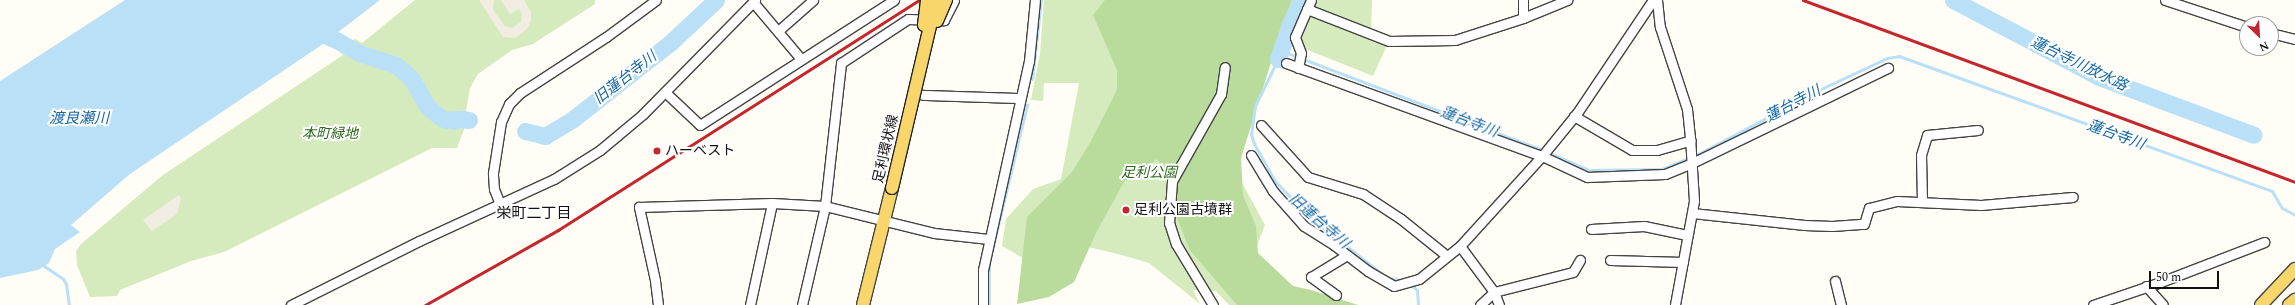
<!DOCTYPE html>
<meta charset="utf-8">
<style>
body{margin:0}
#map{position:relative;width:2295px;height:305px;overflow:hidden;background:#fffdf5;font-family:Spectral,"Noto Sans JP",serif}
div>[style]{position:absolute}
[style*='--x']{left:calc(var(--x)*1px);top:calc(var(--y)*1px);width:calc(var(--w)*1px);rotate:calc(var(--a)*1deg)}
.green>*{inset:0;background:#d5ebbd}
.forest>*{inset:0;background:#b9dc9c}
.plaza>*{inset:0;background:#f1ede2}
.water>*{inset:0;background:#b9e0f7}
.stream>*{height:3px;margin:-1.5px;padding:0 1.5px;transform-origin:1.5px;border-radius:1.5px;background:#b9e0f7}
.river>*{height:17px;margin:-8.5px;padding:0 8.5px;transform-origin:8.5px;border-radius:8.5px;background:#b9e0f7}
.roads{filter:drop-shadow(1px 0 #444) drop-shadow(-1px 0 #444) drop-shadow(0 1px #444) drop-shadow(0 -1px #444)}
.minor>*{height:9px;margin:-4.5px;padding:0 4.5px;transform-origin:4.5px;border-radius:4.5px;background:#fff}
.major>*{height:12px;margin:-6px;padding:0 6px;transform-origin:6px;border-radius:6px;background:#f9d66b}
.rail>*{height:3px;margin:-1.5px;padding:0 1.5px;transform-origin:1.5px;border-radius:1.5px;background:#c4262e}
.bridges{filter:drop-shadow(1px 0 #222) drop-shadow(-1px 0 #222) drop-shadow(0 1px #222) drop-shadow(0 -1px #222)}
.major-bridge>*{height:12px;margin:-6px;padding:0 6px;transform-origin:6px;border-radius:6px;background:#f9d66b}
.dots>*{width:11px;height:11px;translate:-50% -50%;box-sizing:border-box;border:2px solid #fff;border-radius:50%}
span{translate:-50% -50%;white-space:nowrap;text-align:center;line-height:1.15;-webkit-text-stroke:4px #fff;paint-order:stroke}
.park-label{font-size:14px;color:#2f6b1f;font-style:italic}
.street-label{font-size:14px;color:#111}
.poi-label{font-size:14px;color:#111}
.left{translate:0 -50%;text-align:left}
.water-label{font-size:15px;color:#1768a6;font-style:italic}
.neighbourhood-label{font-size:15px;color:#111}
.north{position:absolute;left:2239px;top:16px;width:40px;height:40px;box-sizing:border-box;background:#fff;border:1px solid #a0a0a0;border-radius:50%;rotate:155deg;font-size:11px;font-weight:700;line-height:16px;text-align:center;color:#111}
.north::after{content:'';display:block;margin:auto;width:14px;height:18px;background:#c4262e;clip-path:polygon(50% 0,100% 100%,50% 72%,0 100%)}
.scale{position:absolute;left:2149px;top:271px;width:70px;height:18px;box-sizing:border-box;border:2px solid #111;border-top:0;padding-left:5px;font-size:12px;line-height:14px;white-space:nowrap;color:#111;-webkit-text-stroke:3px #fff;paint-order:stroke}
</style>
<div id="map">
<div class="green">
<div style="clip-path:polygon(415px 0,595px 0,595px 4px,533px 44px,512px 50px,478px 74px,470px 88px,466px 111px,463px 110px,458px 114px,453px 131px,465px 127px,457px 148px,432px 148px,224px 252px,191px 261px,120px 290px,117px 296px,90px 297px,77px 265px,76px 251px,81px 244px,163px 175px,343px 55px,339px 51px,355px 39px,362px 43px)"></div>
<div style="clip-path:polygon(1044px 0,1372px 0,1371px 34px,1389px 41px,1373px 76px,1280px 39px,1251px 106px,1225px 125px,1239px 177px,1265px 225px,1253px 256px,1290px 288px,1322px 305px,1229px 305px,1216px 291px,1193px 290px,1200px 304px,1149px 263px,1118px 254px,1079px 245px,1023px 258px,1002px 246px,1006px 219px,1033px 189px,1061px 179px,1079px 83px,1044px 83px,1043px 101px,1031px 100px,1040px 54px)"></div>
</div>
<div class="forest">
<div style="clip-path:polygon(1105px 0,1292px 0,1281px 31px,1241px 158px,1243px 195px,1256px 226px,1258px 253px,1293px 286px,1311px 290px,1358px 305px,1237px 305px,1189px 249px,1175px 212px,1175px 177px,1156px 159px,1139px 177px,1125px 180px,1097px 231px,1074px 282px,1049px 297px,1017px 304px,1027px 217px,1072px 172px,1091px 141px,1117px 90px,1117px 70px,1093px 15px)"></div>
</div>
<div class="plaza">
<div style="clip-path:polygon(479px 0,494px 0,493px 9px,496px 14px,505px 26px,512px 28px,521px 22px,522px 14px,519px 9px,510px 14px,501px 0,524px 0,531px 12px,531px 20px,528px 28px,515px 38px,503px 37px)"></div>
<div style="clip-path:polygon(179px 195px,181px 198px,177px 214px,152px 231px,143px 220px)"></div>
</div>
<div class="water">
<div style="clip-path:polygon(125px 0,380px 0,320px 46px,130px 174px,71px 225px,80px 232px,55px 249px,49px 263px,38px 270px,0 278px,0 81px)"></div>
<div style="clip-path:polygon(463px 110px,471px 113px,468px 123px,465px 127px,453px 131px,452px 117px)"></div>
</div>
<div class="stream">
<div style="--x:1282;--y:51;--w:276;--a:20.8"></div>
<div style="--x:1540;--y:149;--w:53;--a:23.2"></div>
<div style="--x:1589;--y:170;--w:73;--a:-0.8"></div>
<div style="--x:1662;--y:169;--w:39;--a:-23"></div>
<div style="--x:1698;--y:154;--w:141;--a:-27.8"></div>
<div style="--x:1823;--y:88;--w:71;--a:-25.1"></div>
<div style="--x:1887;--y:58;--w:12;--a:-9"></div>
<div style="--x:1899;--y:56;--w:397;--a:19.9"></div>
<div style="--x:2272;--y:191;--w:20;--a:60"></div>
<div style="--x:2282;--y:208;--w:15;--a:28"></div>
<div style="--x:1278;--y:59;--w:52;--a:116.1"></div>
<div style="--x:1255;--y:106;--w:28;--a:98"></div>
<div style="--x:1251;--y:134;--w:10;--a:73"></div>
<div style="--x:1254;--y:144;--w:43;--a:60.4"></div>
<div style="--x:1275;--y:181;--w:45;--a:46.8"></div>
<div style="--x:1306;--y:214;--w:103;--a:38.3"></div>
<div style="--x:1387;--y:278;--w:15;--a:8"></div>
<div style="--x:1032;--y:79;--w:80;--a:-83.5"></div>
<div style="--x:41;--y:264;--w:27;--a:34"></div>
<div style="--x:63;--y:279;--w:6;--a:59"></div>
<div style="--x:66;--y:284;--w:21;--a:82"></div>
<div style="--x:1410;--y:284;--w:9;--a:41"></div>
<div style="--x:1417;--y:290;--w:15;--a:86"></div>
<div style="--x:989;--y:305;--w:42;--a:-90"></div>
<div style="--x:989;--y:263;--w:163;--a:-76.5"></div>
</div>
<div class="river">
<div style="--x:1953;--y:0;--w:165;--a:27.8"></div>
<div style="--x:2099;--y:77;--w:165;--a:20.5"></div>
<div style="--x:318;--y:32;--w:22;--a:24"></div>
<div style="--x:338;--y:41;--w:24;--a:30"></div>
<div style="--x:359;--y:53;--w:39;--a:18"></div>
<div style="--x:396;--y:65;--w:21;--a:41"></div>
<div style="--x:412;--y:79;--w:31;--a:61"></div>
<div style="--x:427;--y:106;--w:17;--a:40"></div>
<div style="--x:440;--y:117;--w:7;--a:27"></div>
<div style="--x:446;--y:120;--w:14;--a:-4"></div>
<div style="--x:460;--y:119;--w:9;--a:6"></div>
<div style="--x:1278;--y:59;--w:37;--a:-71"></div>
<div style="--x:1290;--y:24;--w:26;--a:-65"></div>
<div style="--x:525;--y:131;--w:21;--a:14"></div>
<div style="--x:545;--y:136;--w:33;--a:-31"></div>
<div style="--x:573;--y:119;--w:123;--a:-38.1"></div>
<div style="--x:670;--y:43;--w:63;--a:-43.1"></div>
</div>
<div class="roads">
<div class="minor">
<div style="--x:1523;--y:0;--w:18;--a:90"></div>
<div style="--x:1657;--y:0;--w:27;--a:84"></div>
<div style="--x:1660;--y:27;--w:86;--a:71.8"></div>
<div style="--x:1687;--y:109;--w:28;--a:84"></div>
<div style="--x:1690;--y:137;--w:64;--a:86.4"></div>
<div style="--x:1694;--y:201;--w:106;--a:100.4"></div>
<div style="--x:2165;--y:0;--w:86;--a:18.2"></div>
<div style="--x:753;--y:2;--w:75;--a:49.9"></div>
<div style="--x:1307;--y:9;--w:88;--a:21.3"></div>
<div style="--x:1389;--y:41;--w:66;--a:-0.9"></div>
<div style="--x:1455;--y:40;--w:71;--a:-17.9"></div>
<div style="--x:1523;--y:18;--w:48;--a:-22.2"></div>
<div style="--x:778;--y:31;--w:47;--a:-41.5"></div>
<div style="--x:2271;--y:33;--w:25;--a:14"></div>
<div style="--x:1286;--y:63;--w:272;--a:20"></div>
<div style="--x:1542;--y:156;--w:50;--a:25"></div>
<div style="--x:1587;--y:177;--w:78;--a:-2.2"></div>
<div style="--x:1665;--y:174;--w:29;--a:-22"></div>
<div style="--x:1692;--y:163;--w:218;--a:-25.9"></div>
<div style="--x:1298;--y:68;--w:15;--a:-79"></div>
<div style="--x:1301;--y:53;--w:17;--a:-111"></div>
<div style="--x:1295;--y:37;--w:40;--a:-66.6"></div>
<div style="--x:665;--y:92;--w:48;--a:43.3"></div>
<div style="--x:700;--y:125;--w:231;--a:-32.8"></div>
<div style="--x:923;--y:95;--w:97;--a:1.8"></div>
<div style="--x:1574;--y:116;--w:67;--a:30.4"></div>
<div style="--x:1632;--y:150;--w:25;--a:0"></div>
<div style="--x:1657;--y:150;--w:35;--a:-16"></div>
<div style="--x:1261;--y:125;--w:70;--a:47.9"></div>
<div style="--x:1308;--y:177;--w:58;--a:17.2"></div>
<div style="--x:1363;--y:194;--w:45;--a:33.3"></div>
<div style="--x:1401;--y:219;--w:59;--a:38.8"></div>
<div style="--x:1251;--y:155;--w:42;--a:58.6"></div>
<div style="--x:1273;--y:191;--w:47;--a:48.5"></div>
<div style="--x:1304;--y:226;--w:36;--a:32"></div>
<div style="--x:1334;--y:245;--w:43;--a:37.4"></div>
<div style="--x:1368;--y:271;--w:30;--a:30"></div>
<div style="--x:1394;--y:286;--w:26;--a:-16"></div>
<div style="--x:1419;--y:279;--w:53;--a:-38.8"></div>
<div style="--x:1460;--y:246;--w:122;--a:-47.7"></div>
<div style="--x:1542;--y:156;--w:55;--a:-50.9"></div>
<div style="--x:1577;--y:113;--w:136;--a:-56.1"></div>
<div style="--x:1922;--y:202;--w:47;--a:-91.2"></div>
<div style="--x:1921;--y:155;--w:21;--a:-73"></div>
<div style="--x:1927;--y:135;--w:51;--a:-5.6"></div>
<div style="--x:500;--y:204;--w:16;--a:-112"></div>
<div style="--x:494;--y:189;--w:16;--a:-94"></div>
<div style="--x:493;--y:173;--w:52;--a:-81.1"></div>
<div style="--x:501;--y:122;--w:20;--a:-66"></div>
<div style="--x:509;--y:104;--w:16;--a:-45"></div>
<div style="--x:520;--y:93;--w:103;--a:-33.1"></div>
<div style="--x:606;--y:37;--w:62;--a:-36.5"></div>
<div style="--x:1692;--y:213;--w:113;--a:6.1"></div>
<div style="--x:1804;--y:225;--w:28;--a:2"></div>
<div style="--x:1832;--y:226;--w:32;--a:-4"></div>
<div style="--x:1864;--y:224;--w:17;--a:-73"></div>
<div style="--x:1869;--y:208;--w:29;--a:-14"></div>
<div style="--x:1897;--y:201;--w:84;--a:2.7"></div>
<div style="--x:1981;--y:205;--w:92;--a:-5"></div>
<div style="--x:1591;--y:229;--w:53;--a:-3.2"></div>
<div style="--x:1644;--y:226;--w:44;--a:11.8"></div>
<div style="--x:1460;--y:246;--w:57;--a:53.5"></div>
<div style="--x:1494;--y:292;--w:14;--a:69"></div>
<div style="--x:1610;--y:260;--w:73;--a:1.6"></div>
<div style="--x:1835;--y:281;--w:25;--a:76"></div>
<div style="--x:2146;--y:286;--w:25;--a:48"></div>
<div style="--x:1336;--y:295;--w:31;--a:-144"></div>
<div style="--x:1311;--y:277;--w:42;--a:-31.4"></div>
<div style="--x:291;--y:305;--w:143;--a:-26.6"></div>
<div style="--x:419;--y:241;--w:149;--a:-24.7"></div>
<div style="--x:554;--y:179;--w:54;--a:-32.2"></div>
<div style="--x:600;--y:150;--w:56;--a:-39.9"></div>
<div style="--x:643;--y:114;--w:160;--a:-45.5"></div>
<div style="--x:658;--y:305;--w:25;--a:-97"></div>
<div style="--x:655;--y:280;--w:75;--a:-102.4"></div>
<div style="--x:639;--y:207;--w:133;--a:-1.7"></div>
<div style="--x:772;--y:203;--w:53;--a:3.2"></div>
<div style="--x:825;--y:206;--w:112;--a:13.9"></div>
<div style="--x:934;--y:233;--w:55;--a:6.2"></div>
<div style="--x:750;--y:305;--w:104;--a:-77.8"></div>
<div style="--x:802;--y:305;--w:102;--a:-76.9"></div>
<div style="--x:825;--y:206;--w:144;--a:-83.6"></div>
<div style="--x:841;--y:63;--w:80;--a:-33.3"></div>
<div style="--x:908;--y:19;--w:36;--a:2"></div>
<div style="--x:944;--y:20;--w:22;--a:-63"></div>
<div style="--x:983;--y:305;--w:35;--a:-90"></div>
<div style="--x:983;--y:270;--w:214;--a:-77.6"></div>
<div style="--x:1029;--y:61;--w:61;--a:-84.4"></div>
<div style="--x:1213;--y:305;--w:71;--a:-121.2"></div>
<div style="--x:1176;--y:244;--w:22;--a:-108"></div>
<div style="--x:1169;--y:223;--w:42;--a:-85.9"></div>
<div style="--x:1172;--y:181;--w:100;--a:-60.6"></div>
<div style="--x:1221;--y:94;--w:27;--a:-82"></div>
<div style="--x:1480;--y:305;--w:19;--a:-43"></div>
<div style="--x:1494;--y:292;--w:81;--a:-14.2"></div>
<div style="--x:1573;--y:272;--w:14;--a:-60"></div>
<div style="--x:2093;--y:305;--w:69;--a:-18.7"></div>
<div style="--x:2158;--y:283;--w:114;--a:-21.1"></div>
</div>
<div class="major">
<div style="--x:863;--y:305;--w:121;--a:-76.1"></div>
<div style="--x:2261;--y:305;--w:50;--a:-46.6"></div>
<div style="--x:2289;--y:305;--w:8;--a:-40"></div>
</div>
</div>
<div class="rail">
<div style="--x:1803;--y:0;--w:525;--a:20.3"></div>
<div style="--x:425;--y:305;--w:153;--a:-29.4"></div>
<div style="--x:558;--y:230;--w:428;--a:-32.5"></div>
</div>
<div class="bridges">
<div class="major-bridge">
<div style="--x:937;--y:21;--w:23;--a:-67"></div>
<div style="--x:924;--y:25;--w:25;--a:-83"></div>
<div style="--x:892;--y:188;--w:193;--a:-76.8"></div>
</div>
</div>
<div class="dots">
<div style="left:657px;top:151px;background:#c4262e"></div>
<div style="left:1126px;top:210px;background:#c4262e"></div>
</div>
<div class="park-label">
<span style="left:330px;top:134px">本町緑地</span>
<span style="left:1149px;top:173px">足利公園</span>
</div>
<div class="street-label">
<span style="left:886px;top:149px;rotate:-77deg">足利環状線</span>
</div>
<div class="poi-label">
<span class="left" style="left:665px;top:151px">ハーベスト</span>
<span class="left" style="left:1134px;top:210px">足利公園古墳群</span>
</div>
<div class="water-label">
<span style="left:2079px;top:64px;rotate:26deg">蓮台寺川放水路</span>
<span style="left:625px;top:78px;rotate:-38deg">旧蓮台寺川</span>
<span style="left:1793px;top:104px;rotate:-28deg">蓮台寺川</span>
<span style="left:79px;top:119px">渡良瀬川</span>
<span style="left:1469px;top:122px;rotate:21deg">蓮台寺川</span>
<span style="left:2116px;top:135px;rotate:20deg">蓮台寺川</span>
<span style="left:1319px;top:221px;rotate:41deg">旧蓮台寺川</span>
</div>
<div class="neighbourhood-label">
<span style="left:534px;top:214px">栄町二丁目</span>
</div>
<div class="north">N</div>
<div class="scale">50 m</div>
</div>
